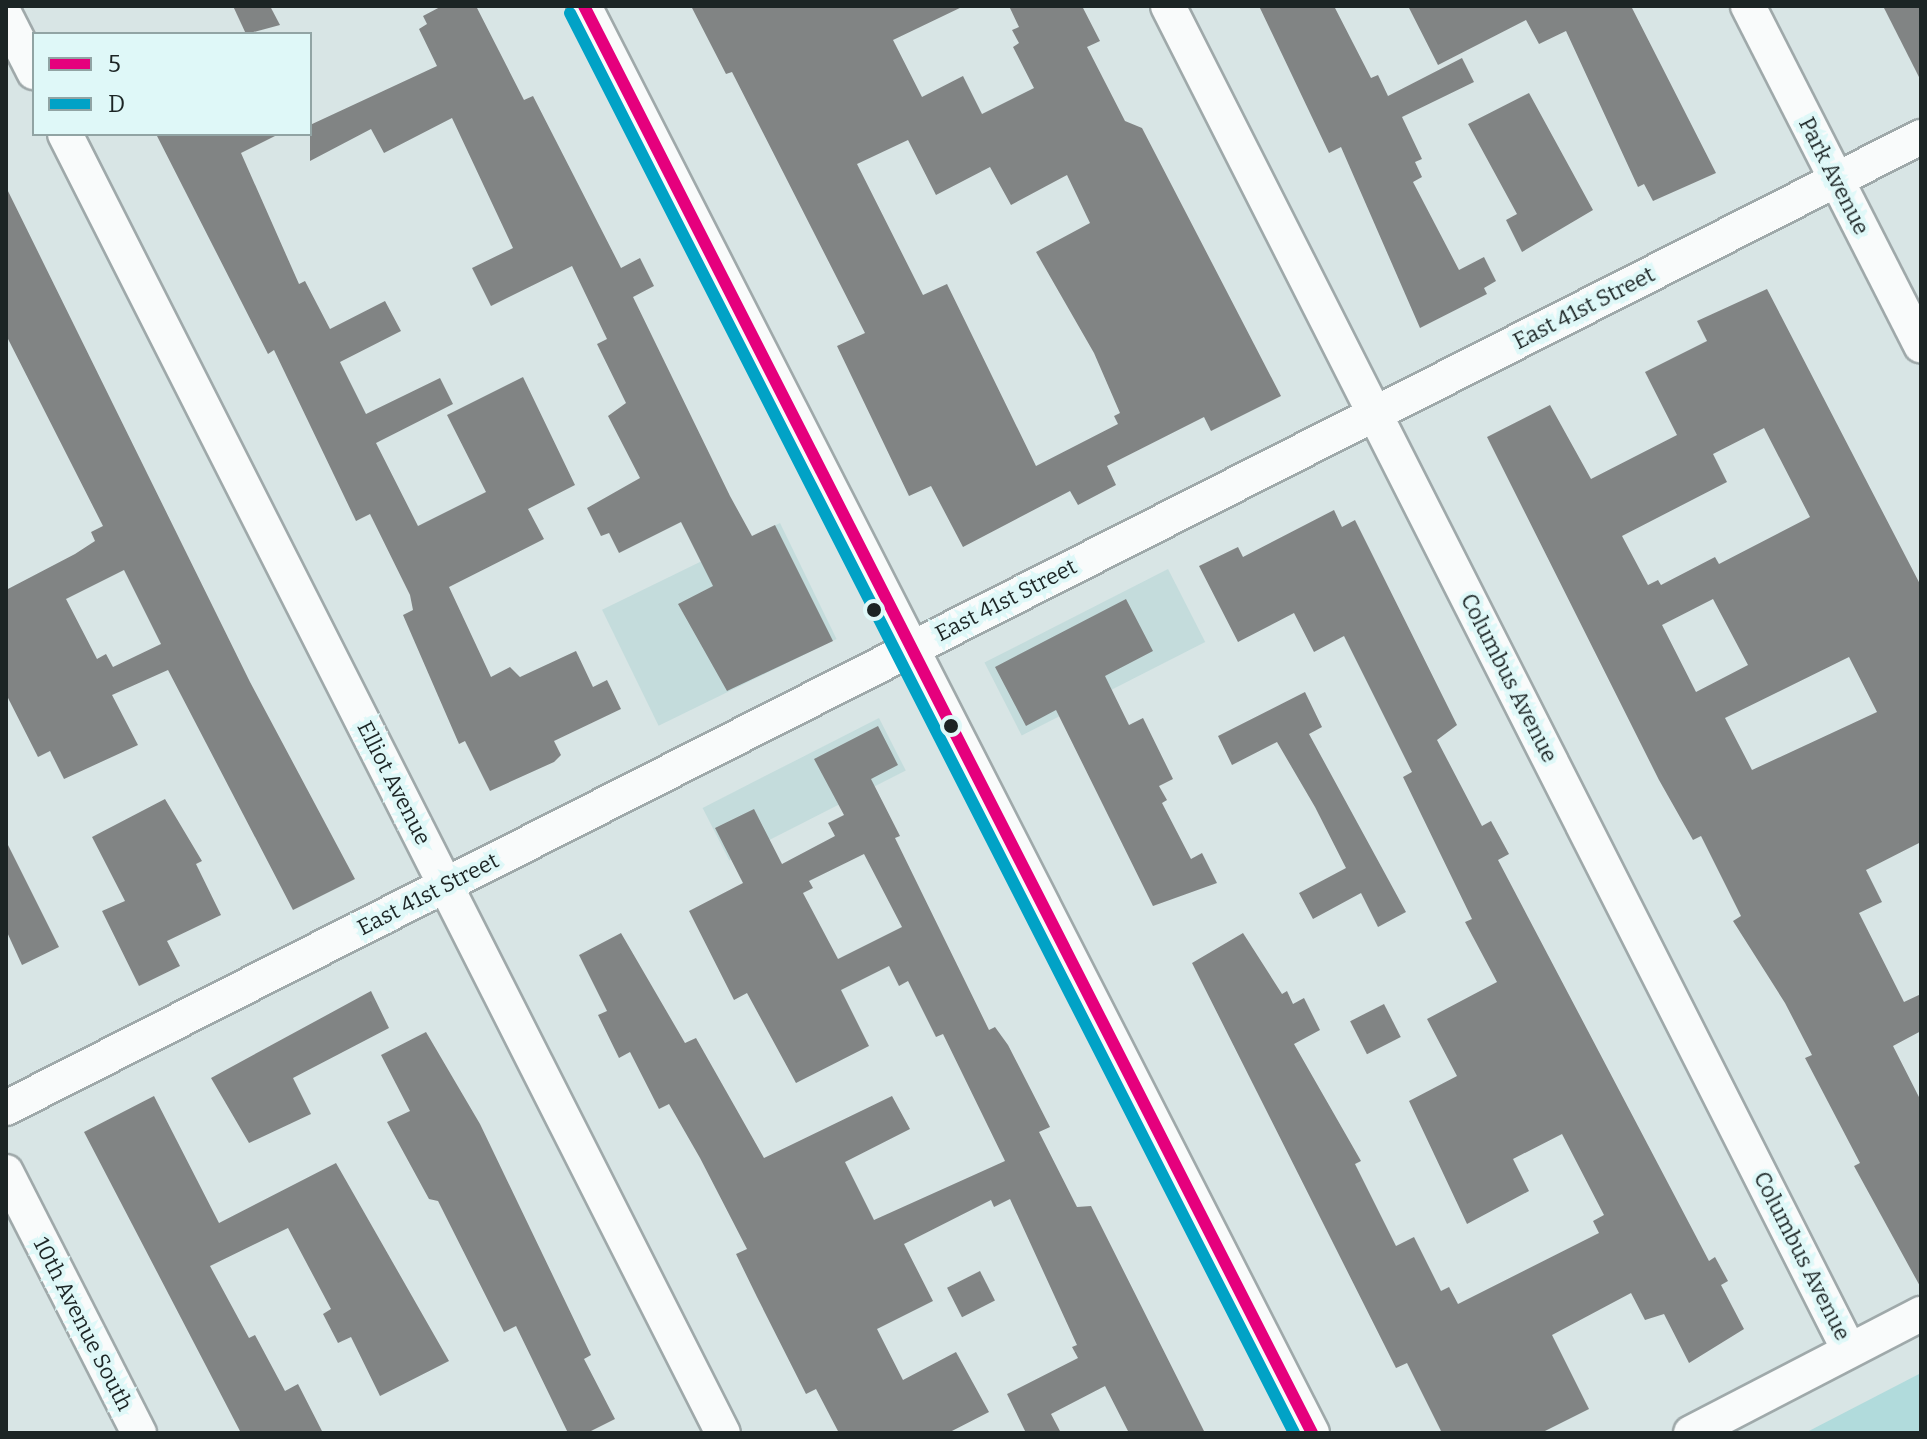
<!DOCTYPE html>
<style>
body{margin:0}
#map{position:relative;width:1927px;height:1439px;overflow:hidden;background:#d8e5e5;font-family:Bitter,serif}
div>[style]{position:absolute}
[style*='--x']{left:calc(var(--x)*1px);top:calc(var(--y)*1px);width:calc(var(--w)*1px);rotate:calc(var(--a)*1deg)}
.built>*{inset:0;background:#c4dcdc;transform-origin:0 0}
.green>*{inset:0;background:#b1dbdc}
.building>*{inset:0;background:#818484;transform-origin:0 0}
.roads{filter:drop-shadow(2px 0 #9fa9aa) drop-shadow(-2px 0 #9fa9aa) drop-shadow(0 2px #9fa9aa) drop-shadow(0 -2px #9fa9aa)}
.minor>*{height:34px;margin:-17px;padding:0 17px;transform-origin:17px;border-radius:17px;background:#f9fbfb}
.bus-1>*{height:12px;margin:-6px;padding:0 6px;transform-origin:6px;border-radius:6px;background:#e5007d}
.bus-2>*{height:12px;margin:-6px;padding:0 6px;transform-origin:6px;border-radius:6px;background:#01a2c6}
.dots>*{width:22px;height:22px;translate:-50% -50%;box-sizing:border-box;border:4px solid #dff8f8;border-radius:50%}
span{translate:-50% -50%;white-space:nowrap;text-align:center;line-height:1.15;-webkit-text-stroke:8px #dff8f8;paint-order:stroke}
.street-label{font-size:22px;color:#1c2525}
.frame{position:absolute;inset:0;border:8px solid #1c2525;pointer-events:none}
.legend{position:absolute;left:32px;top:32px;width:280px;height:104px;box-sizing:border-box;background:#dff8f8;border:2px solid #91a4a4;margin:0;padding:10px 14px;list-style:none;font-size:24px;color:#1c2525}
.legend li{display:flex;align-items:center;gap:16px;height:40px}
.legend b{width:40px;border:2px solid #91a4a4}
</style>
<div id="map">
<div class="built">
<div style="left:780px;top:523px;width:129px;height:198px;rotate:64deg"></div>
<div style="left:1168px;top:569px;width:82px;height:206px;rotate:63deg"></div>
<div style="left:879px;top:718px;width:59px;height:198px;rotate:63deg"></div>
</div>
<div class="green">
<div style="clip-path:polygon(1921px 1373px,1921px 1433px,1805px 1433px)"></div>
</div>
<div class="building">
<div style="clip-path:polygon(233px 6px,270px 6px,280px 25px,246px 34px)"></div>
<div style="clip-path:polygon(442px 6px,476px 6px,524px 100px,533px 96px,621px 268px,640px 258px,654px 286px,633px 297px,730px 496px,752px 536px,775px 525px,833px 641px,727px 691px,678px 604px,713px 586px,681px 522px,619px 553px,609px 533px,601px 536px,587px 508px,640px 478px,608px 416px,626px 403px,597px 344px,607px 339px,572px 266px,491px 306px,472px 268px,513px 248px,452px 118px,384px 153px,371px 129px,310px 161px,310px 125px,437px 66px,419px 29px,427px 24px,423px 16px)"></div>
<div style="clip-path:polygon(evenodd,691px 6px,964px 6px,893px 40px,922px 97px,963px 76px,982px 114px,1034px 88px,1013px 47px,1019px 43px,1012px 30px,1019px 27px,1009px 6px,1082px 6px,1100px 41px,1087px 47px,1125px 121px,1142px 128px,1281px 396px,1211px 431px,1204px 417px,1107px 466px,1116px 485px,1078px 505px,1070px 491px,963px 547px,931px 486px,909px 496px,837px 346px,865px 333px,732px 72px,726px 74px,691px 6px,908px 140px,936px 195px,990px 167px,1011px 205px,1067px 175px,1090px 223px,1036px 252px,1094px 353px,1120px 413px,1114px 416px,1118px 424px,1036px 466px,947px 284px,923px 295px,857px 164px,908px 140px)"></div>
<div style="clip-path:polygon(1259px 6px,1334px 6px,1371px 78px,1378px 75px,1388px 96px,1462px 58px,1474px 82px,1402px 117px,1422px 159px,1415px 162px,1422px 177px,1413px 182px,1459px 270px,1484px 257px,1496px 281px,1484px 288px,1487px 294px,1420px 328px,1341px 147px,1329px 153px)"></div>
<div style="clip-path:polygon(1408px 6px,1631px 6px,1716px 173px,1653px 201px,1644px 184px,1638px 187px,1566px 31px,1539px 44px,1526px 20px,1438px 65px)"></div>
<div style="clip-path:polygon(1883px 6px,1921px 6px,1921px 81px)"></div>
<div style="clip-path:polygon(1529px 93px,1593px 210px,1522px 252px,1506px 220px,1517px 214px,1468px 124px)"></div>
<div style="clip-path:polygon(156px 134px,279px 134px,241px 153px,299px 284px,305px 281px,330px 329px,385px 301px,401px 331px,340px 362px,366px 414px,440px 378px,453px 404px,376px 443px,418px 526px,486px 492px,447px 415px,523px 377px,575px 485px,528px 509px,544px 539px,449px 587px,491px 677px,510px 667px,520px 677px,576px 651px,593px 687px,607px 680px,621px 709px,554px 741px,561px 755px,554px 762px,490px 791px,465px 741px,459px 744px,403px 615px,413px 610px,410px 595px,370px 514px,356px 521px,274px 350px,268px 354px)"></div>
<div style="clip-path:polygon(evenodd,6px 187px,250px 682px,355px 879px,293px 910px,168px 670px,112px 695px,138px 745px,64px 779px,50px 751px,38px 757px,6px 694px,6px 590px,75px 554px,95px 541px,91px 532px,103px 526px,6px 335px,6px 187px,124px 570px,161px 644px,113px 667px,106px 654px,97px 659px,66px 599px,124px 570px)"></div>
<div style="clip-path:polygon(evenodd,1767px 289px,1921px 586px,1921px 842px,1866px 870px,1882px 902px,1859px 913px,1904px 1002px,1921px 994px,1921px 1031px,1893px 1046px,1921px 1101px,1921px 1288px,1854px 1166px,1860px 1163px,1805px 1058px,1812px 1055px,1785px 1003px,1733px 921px,1741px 916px,1701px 836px,1693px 840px,1659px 780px,1487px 437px,1550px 405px,1591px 479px,1677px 435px,1645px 372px,1707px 341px,1697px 321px,1767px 289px,1764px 428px,1810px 517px,1719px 564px,1715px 557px,1661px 585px,1658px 580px,1648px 585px,1622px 536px,1727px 482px,1713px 454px,1764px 428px,1767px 289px,1713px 599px,1748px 665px,1696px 692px,1662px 625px,1713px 599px,1767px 289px,1849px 657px,1877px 712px,1752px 770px,1725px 718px,1849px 657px)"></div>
<div style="clip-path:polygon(1334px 510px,1342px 527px,1355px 520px,1369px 548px,1457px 725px,1437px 740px,1482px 826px,1491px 821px,1509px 854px,1498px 860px,1709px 1261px,1715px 1257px,1728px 1281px,1721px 1285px,1744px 1329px,1689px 1363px,1664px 1314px,1645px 1320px,1631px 1293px,1552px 1335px,1589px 1409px,1541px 1433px,1442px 1433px,1407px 1363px,1396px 1368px,1192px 963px,1243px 933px,1282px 994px,1287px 991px,1293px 1004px,1304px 998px,1320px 1030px,1294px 1044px,1361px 1161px,1355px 1164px,1396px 1246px,1414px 1237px,1441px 1291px,1449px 1287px,1458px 1304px,1599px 1233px,1593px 1221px,1604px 1215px,1562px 1134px,1513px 1159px,1529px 1191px,1467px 1224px,1409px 1101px,1457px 1076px,1427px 1019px,1497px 982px,1465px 922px,1472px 919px,1403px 777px,1412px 772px,1344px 636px,1314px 652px,1294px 613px,1238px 642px,1199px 566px,1238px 547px,1243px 557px)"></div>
<div style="clip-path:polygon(1126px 599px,1153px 651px,1105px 676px,1129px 725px,1143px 718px,1173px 779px,1159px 786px,1167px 800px,1162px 803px,1191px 859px,1202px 853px,1217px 883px,1153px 906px,1056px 710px,1026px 726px,995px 667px)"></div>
<div style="clip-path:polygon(1305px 692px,1322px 727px,1309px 734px,1406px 912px,1378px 927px,1361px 893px,1313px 919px,1299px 893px,1346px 868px,1315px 807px,1277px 742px,1232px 765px,1218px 736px)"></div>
<div style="clip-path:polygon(evenodd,878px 726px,898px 765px,871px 779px,900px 836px,895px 838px,989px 1030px,995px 1027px,1008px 1045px,1050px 1127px,1039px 1132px,1077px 1207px,1091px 1206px,1205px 1433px,1129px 1433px,1105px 1386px,1051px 1414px,1061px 1433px,1026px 1433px,1007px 1394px,1078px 1358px,1072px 1347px,1077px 1345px,1010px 1199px,994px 1207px,991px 1200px,904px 1244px,933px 1301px,877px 1329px,903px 1380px,956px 1352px,989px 1412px,948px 1433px,839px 1433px,816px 1389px,806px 1394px,757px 1297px,736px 1254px,747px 1249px,700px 1158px,669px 1104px,659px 1109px,630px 1052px,619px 1058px,598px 1015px,607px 1011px,579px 955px,621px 933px,685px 1043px,696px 1038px,764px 1158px,892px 1096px,910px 1129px,845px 1162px,874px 1220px,1005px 1161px,943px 1034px,936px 1037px,908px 981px,899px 986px,889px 966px,841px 990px,869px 1046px,796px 1083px,747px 993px,734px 1000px,689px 911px,743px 883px,715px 828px,754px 809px,782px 864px,835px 836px,828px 823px,844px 815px,814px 759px,878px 726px,864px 854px,902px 927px,838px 959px,803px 893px,813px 888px,809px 881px,864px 854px)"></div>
<div style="clip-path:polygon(165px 799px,202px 861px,196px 864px,221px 915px,167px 941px,180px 966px,139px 986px,102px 911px,125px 901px,92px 837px)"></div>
<div style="clip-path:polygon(6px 841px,59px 947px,22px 965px,6px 930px)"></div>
<div style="clip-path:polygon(371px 991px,389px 1028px,293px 1078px,311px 1114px,249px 1143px,211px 1078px)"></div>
<div style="left:1384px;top:1004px;width:37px;height:38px;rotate:63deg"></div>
<div style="clip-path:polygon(426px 1032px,480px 1124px,591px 1355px,584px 1359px,615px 1419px,587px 1433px,568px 1433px,516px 1326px,504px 1332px,438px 1201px,429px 1199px,387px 1122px,410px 1111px,381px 1055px)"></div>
<div style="clip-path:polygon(154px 1096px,219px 1223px,336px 1163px,449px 1361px,380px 1396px,351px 1337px,338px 1343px,323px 1314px,331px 1309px,288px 1228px,210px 1266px,249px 1338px,255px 1335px,285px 1391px,298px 1384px,323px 1433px,241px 1433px,84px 1132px)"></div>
<div style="left:980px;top:1271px;width:33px;height:37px;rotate:63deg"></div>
</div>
<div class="roads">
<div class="minor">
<div style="--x:584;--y:6;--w:1602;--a:62.97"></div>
<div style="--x:1168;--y:6;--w:1507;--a:63.13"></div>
<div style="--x:1748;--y:6;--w:381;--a:63"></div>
<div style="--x:6;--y:17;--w:62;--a:63"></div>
<div style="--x:65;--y:134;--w:1456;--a:63.14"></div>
<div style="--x:6;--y:1108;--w:2147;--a:-26.89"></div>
<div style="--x:6;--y:1172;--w:293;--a:63"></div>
<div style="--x:1691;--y:1433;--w:259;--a:-27.4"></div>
</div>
</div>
<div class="bus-1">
<div style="--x:584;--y:6;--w:1602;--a:62.97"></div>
</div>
<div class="bus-2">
<div style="--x:570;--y:13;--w:1594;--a:62.98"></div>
</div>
<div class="dots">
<div style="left:874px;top:610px;background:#1c2525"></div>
<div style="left:951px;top:726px;background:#1c2525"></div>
</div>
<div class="street-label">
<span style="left:1834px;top:176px;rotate:63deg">Park Avenue</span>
<span style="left:1584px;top:308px;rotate:-27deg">East 41st Street</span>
<span style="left:1006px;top:600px;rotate:-27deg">East 41st Street</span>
<span style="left:1509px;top:678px;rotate:63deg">Columbus Avenue</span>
<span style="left:394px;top:783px;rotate:63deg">Elliot Avenue</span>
<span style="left:428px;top:894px;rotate:-27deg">East 41st Street</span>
<span style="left:1802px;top:1256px;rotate:63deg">Columbus Avenue</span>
<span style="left:83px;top:1324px;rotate:63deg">10th Avenue South</span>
</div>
<div class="frame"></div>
<ul class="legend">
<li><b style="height:10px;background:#e5007d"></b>5</li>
<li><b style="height:10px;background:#01a2c6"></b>D</li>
</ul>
</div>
